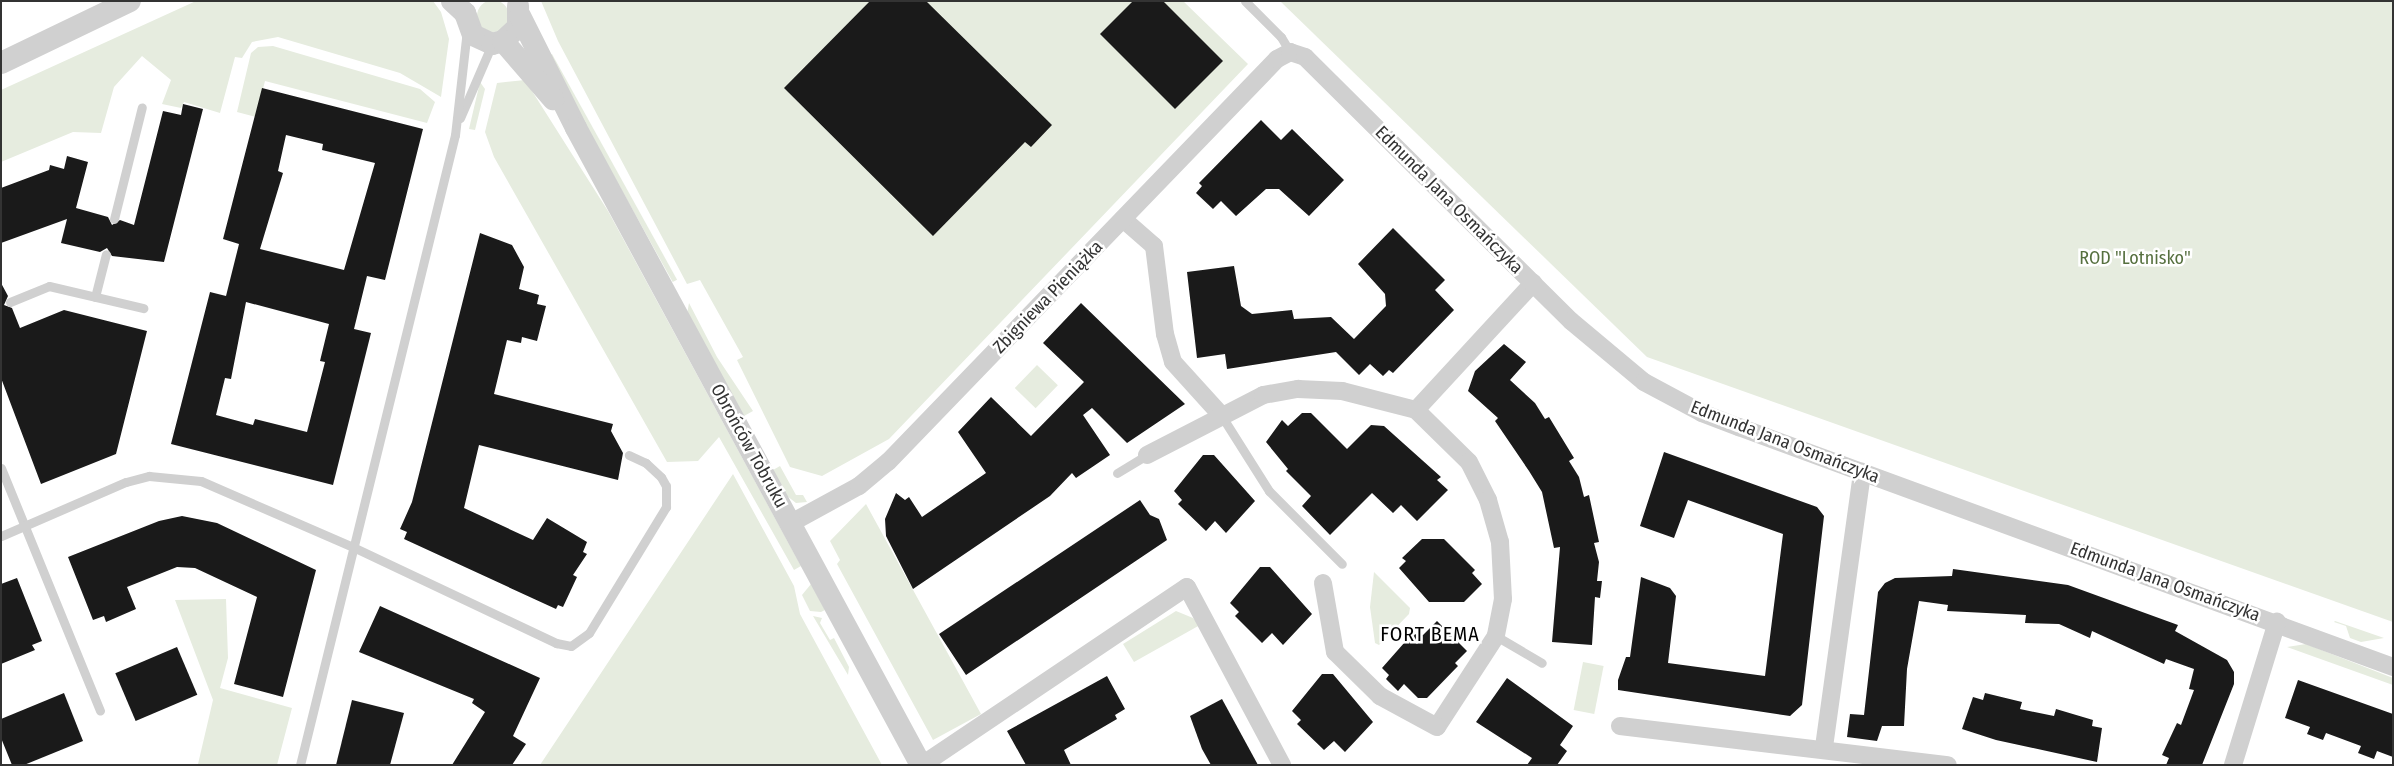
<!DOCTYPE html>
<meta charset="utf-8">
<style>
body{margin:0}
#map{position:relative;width:2394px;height:766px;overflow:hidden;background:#fff;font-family:"Fira Sans Condensed",sans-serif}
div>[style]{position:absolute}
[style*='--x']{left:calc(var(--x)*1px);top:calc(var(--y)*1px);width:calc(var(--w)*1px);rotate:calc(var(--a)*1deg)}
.green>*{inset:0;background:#e6ecdf;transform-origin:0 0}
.round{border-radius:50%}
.building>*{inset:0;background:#1a1a1a;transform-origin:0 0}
.service>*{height:9px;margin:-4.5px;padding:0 4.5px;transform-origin:4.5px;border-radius:4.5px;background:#d0d0d0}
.minor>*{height:18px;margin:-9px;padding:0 9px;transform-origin:9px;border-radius:9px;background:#d0d0d0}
.tertiary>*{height:22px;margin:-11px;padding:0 11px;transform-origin:11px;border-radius:11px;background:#d0d0d0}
span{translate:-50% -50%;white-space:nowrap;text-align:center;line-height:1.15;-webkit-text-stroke:5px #fff;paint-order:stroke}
.street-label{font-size:18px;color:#333}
.park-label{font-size:18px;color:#56703f}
.quarter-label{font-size:20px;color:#000;letter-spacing:1px}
.frame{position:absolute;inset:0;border:2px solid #333;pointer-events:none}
</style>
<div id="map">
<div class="green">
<div class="round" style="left:477px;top:0;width:32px;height:32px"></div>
<div style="clip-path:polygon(196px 1px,433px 1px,441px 12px,449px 39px,441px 97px,400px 73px,278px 37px,252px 42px,242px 58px,235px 57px,220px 113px,184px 102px,181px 108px,162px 104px,171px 80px,142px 56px,114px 87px,101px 133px,73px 132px,1px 162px,1px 90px)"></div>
<div style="clip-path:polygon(541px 1px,1183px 1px,1248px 64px,889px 439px,822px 476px,790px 467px,737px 360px,743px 357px,700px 280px,687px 284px,558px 41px)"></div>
<div style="clip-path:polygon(1280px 1px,2393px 1px,2393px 622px,1647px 357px)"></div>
<div style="clip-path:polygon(273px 46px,420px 89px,435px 102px,427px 123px,265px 81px,256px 117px,237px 112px,251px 53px,258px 47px)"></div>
<div style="left:552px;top:54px;width:258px;height:5px;rotate:61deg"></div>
<div style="clip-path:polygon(525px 80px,608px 211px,801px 566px,794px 570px,719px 437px,698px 461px,667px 462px,494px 157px,485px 132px,497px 83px)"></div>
<div style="clip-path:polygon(480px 82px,485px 89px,475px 130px,469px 129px)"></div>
<div style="clip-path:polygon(689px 303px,717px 357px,753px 411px,744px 416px,687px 314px)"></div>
<div style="left:1037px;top:365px;width:29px;height:32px;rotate:44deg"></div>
<div style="clip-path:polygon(780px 466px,796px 495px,803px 495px,807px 502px,796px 503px,787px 496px,773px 470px)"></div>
<div style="clip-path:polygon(733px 474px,794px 586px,800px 614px,882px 765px,540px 765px)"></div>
<div style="clip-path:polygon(866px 504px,981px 714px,933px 740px,837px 564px,840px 560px,830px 541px)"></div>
<div style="clip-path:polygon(1374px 572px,1410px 608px,1409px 614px,1379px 645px,1375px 643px,1370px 607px)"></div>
<div style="clip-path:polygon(811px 584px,825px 610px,821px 612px,810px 611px,802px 595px)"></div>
<div style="clip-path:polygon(226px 599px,228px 658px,220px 688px,292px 708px,277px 765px,198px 764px,213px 700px,175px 600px)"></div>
<div style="clip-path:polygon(1176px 611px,1193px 618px,1200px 625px,1134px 662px,1123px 644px)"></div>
<div style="clip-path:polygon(813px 616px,822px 618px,820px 623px,830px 640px,834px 638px,849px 667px,848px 675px)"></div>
<div style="clip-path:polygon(2334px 622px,2335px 621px,2384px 638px,2361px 642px,2350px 638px,2346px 626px)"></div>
<div style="clip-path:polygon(2306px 644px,2393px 678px,2393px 685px,2287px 647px)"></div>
<div style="left:1583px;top:662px;width:21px;height:49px;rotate:11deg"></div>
</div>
<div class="building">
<div style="clip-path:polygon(870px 1px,926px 1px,1052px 125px,1031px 147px,1025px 142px,933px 236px,784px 88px)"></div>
<div style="clip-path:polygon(1133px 1px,1163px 1px,1223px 61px,1175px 109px,1100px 34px)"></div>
<div style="clip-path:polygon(evenodd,262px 88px,423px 129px,385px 280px,367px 276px,354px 329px,371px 333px,333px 485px,171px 444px,210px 292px,226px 296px,239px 244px,223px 239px,262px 88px,286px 135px,323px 144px,322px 150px,375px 163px,344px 270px,260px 249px,283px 173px,278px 171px,286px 135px,262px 88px,246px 302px,329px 324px,320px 361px,325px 362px,307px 432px,255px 419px,253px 425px,216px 415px,225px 378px,231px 379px,246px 302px)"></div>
<div style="clip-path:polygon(183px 104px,203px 109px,164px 262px,112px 256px,107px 248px,100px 252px,61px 243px,67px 219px,1px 243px,1px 188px,49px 170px,50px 165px,64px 169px,67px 156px,88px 162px,76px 208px,108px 217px,112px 225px,120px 220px,134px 225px,163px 111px,181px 115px)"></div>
<div style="clip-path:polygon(1261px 120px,1281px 140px,1292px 129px,1344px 180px,1309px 216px,1279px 189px,1266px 189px,1236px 216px,1221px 201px,1213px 209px,1196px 193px,1202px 186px,1199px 183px)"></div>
<div style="clip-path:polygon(1393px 228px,1445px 280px,1435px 290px,1454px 310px,1393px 373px,1389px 370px,1383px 376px,1370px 364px,1359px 375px,1336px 352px,1227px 369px,1225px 354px,1197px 358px,1187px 272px,1234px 266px,1241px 306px,1252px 314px,1292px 310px,1294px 319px,1331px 317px,1354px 339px,1386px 306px,1385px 294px,1358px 264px)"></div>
<div style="clip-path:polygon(480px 233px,512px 245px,524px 267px,519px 289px,539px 295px,537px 304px,546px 306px,537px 341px,522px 337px,521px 343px,507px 340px,494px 394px,613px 424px,611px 431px,623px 453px,618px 480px,479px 445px,464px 508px,533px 540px,547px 518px,587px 542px,583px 552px,587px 554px,573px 575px,577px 577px,563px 607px,558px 605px,556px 609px,404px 539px,407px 532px,400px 529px,412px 502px)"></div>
<div style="clip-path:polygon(1px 283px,8px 296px,4px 305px,12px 308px,20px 328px,64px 310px,147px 331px,116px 454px,41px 484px,1px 378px)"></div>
<div style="clip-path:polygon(1081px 303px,1185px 404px,1127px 443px,1092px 408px,1083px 415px,1110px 455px,1076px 478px,1072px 473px,1050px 496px,913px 589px,886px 536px,885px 519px,896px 493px,905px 500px,909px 497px,922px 517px,986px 473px,958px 432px,991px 397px,1031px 436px,1084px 382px,1043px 343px)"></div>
<div style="clip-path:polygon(1504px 344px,1526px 362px,1510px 380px,1535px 403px,1545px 419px,1549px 417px,1574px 458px,1569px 461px,1579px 477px,1584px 497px,1589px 495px,1599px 542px,1594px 543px,1599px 562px,1597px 581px,1602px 581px,1600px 598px,1595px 597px,1592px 645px,1552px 642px,1560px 547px,1554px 548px,1542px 492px,1529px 471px,1495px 421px,1498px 418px,1468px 391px,1475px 371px)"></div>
<div style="clip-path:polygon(1302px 413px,1311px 413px,1347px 449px,1371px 425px,1384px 426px,1441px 477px,1437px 480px,1448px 490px,1417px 521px,1401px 505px,1393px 513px,1372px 493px,1330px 535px,1302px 506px,1311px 496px,1286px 471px,1288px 469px,1266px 442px,1282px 420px,1288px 426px)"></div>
<div style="clip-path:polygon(1664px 452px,1817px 507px,1824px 516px,1802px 705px,1790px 716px,1618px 690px,1618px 680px,1626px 657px,1630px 657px,1641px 577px,1670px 588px,1676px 596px,1668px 663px,1765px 676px,1783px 534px,1688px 500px,1674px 538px,1640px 526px)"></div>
<div style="clip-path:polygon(1203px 455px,1214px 455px,1255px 501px,1226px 533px,1215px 521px,1206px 531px,1178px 504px,1182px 500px,1174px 491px)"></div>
<div style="clip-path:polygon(1140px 500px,1150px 515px,1159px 519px,1167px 540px,966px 675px,939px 634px)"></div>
<div style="clip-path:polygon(182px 516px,217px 523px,316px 570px,283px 697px,234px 684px,257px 597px,195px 568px,177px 567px,127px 587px,136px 609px,106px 622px,104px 616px,93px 620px,68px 557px,159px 521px)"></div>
<div style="clip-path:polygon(1422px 539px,1444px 539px,1475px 570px,1472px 573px,1482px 584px,1464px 602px,1429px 602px,1399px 568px,1406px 561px,1402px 558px)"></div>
<div style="clip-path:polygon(1260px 567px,1270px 567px,1312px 614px,1283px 645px,1272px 633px,1262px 643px,1235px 616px,1239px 612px,1230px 603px)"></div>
<div style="clip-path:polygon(1953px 569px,2068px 585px,2178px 625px,2175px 631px,2227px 660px,2234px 672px,2234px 684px,2202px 765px,2166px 765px,2169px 758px,2162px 755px,2177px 723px,2181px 725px,2194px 690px,2189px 689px,2194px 669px,2166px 659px,2164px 664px,2092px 631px,2090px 638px,2059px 624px,2025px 623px,2026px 615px,1947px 611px,1948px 605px,1919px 601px,1907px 669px,1904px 726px,1882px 726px,1877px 741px,1847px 737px,1850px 714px,1864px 715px,1878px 592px,1885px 583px,1895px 578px,1952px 576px)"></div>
<div style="clip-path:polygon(17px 578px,42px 641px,32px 645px,35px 650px,1px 664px,1px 584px)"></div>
<div style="clip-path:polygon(380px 606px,540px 678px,513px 736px,526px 744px,512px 765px,452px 765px,485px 712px,472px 703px,474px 699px,359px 652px)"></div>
<div style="clip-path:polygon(1437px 621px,1467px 651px,1455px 663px,1458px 666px,1427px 698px,1418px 698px,1404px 684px,1398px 691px,1386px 679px,1389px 675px,1382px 668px,1412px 634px,1423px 635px)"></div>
<div style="left:177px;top:647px;width:52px;height:67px;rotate:67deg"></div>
<div style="clip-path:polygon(1322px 674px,1333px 674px,1373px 722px,1345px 752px,1334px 741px,1324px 750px,1297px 724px,1301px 720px,1292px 711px)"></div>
<div style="clip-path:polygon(1107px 676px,1125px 709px,1115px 715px,1117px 719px,1064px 750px,1071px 765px,1026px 765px,1007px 731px)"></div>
<div style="clip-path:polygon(1507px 678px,1573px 726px,1560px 745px,1567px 751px,1557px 765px,1527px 765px,1532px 758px,1476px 722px)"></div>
<div style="clip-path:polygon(2298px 680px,2393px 714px,2393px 757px,2377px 751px,2374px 759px,2358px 753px,2361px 746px,2326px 733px,2323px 740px,2307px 734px,2310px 727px,2285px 718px)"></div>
<div style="clip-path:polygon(64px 693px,83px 741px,24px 765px,12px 765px,1px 738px,1px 719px)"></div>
<div style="clip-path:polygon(1985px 693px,2022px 702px,2020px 709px,2054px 716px,2056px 709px,2093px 720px,2092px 726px,2102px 728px,2097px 762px,1996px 740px,1962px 729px,1973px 697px,1983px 700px)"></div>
<div style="clip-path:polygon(1222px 699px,1258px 765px,1211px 765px,1202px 749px,1190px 716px)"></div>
<div style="clip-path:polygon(352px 700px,404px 713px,390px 765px,336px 765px)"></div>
</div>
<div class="service">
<div style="--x:1245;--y:1;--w:51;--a:45"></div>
<div style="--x:1281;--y:37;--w:17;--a:59"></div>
<div style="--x:460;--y:118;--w:81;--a:-66.6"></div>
<div style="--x:114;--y:219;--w:115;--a:-76"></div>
<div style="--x:95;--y:297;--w:44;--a:-75.7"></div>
<div style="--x:10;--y:302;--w:42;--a:-22.3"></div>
<div style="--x:49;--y:286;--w:97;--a:13.2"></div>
<div style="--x:1221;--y:415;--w:90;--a:57.7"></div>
<div style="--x:1269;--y:491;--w:103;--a:45"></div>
<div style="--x:1;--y:468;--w:262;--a:67.8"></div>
<div style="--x:1117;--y:473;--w:35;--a:-31"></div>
<div style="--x:1;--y:536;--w:136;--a:-23.4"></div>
<div style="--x:126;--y:482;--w:24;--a:-15"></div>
<div style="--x:149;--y:476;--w:52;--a:5.5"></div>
<div style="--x:201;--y:481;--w:166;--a:23.5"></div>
<div style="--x:353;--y:547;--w:225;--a:25.3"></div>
<div style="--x:556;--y:643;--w:15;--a:11"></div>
<div style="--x:571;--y:646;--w:22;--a:-36"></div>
<div style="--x:589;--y:633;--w:148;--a:-58.6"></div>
<div style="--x:666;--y:507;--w:21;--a:-90"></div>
<div style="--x:666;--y:486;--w:10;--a:-119"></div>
<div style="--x:661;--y:477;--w:21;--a:-137"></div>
<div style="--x:646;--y:463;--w:19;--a:-155"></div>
<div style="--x:1496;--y:636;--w:53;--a:30.4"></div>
<div style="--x:300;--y:765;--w:649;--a:-76.18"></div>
<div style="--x:455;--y:135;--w:106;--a:-83.5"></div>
</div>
<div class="minor">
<div style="--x:1123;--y:219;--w:41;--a:41.1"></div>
<div style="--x:1154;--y:246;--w:89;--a:82.9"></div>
<div style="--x:1165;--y:334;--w:29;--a:74"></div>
<div style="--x:1173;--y:362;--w:72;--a:47.8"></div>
<div style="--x:1416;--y:410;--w:173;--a:-47.3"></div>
<div style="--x:1147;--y:455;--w:131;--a:-27.3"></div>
<div style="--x:1263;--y:395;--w:36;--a:-10"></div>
<div style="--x:1298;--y:389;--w:44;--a:2.6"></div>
<div style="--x:1342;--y:391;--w:76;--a:14.4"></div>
<div style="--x:1416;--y:410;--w:74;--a:44.5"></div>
<div style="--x:1469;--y:462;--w:42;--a:63.4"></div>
<div style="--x:1488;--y:500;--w:44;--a:74.1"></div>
<div style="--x:1500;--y:542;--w:57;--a:87"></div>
<div style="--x:1503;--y:599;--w:38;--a:101"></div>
<div style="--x:1496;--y:636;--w:108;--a:123"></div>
<div style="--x:1437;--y:727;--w:65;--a:-151.5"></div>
<div style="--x:1380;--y:696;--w:63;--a:-135.6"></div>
<div style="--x:1335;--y:652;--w:70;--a:-99.9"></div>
<div style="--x:791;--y:523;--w:77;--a:-28.6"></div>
<div style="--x:859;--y:486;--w:38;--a:-40"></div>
<div style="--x:888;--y:462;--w:560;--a:-46.01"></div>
<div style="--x:1277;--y:59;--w:15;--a:-28"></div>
<div style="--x:1290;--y:52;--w:16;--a:18"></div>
<div style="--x:1305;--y:57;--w:375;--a:44.8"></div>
<div style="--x:1571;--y:321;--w:95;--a:39.9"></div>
<div style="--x:1644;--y:382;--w:66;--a:28.1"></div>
<div style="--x:1702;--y:413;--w:40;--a:21"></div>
<div style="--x:1739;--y:427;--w:697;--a:20.15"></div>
<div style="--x:1620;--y:726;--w:330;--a:6.8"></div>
<div style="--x:1824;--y:747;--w:278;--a:-82.1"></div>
<div style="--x:922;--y:765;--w:319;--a:-33.9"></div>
<div style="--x:1187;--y:587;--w:202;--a:61.9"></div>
<div style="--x:2233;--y:765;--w:150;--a:-72.9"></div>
</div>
<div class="tertiary">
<div style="--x:452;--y:1;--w:18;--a:43"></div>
<div style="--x:465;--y:13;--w:23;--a:70"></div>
<div style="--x:473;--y:35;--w:21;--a:25"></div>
<div style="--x:492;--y:44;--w:11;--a:-15"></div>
<div style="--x:503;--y:41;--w:21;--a:-43"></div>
<div style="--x:518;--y:27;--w:21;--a:-90"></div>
<div style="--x:520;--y:16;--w:125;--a:63.4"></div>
<div style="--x:576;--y:128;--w:724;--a:61.56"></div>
<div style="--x:503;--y:41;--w:77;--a:49.2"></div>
<div style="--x:1;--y:63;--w:143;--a:-25.7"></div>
</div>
<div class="street-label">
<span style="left:1449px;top:200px;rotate:45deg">Edmunda Jana Osmańczyka</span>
<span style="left:1048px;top:297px;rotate:-46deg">Zbigniewa Pieniążka</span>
<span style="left:1785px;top:442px;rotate:21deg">Edmunda Jana Osmańczyka</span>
<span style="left:749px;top:446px;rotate:61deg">Obrońców Tobruku</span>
<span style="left:2165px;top:582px;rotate:20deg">Edmunda Jana Osmańczyka</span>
</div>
<div class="park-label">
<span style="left:2135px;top:258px">ROD "Lotnisko"</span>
</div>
<div class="quarter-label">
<span style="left:1430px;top:634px">FORT BEMA</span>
</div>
<div class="frame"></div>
</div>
